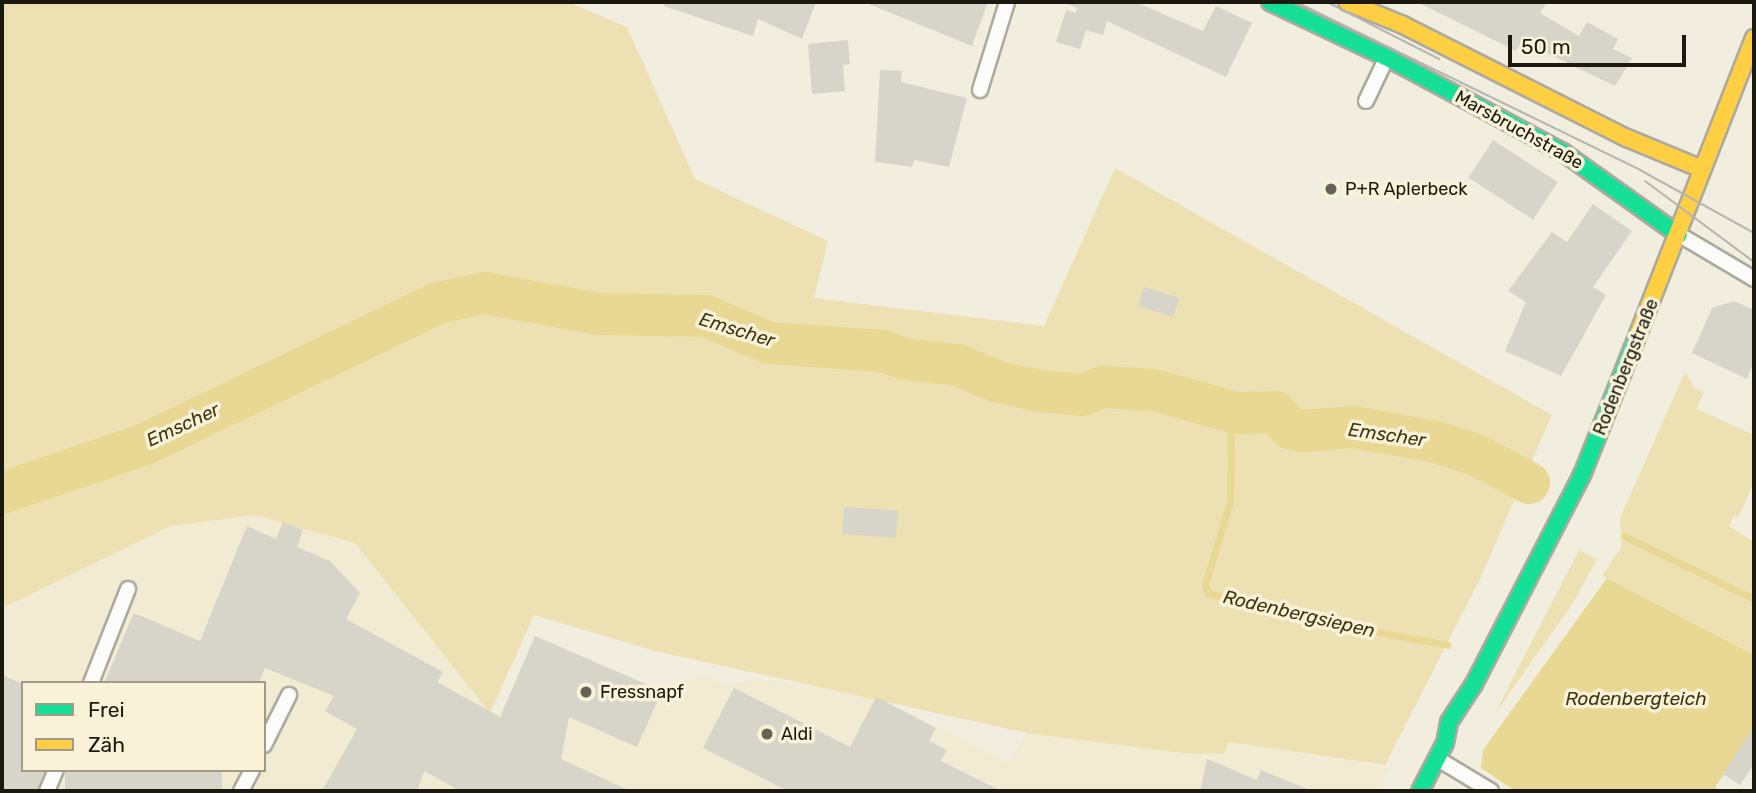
<!DOCTYPE html>
<meta charset="utf-8">
<style>
body{margin:0}
#map{position:relative;width:1756px;height:793px;overflow:hidden;background:#f1eee0;font-family:Rubik,sans-serif}
div>[style]{position:absolute}
[style*='--x']{left:calc(var(--x)*1px);top:calc(var(--y)*1px);width:calc(var(--w)*1px);rotate:calc(var(--a)*1deg)}
.built>*{inset:0;background:#f0ebd2}
.green>*{inset:0;background:#ede1b4}
.water>*{inset:0;background:#e9d894}
.stream>*{height:7px;margin:-3.5px;padding:0 3.5px;transform-origin:3.5px;border-radius:3.5px;background:#e9d894}
.river>*{height:42px;margin:-21px;padding:0 21px;transform-origin:21px;border-radius:21px;background:#e9d894}
.building>*{inset:0;background:#d7d4c9;transform-origin:0 0}
.roads{filter:drop-shadow(2px 0 #aca99e) drop-shadow(-2px 0 #aca99e) drop-shadow(0 2px #aca99e) drop-shadow(0 -2px #aca99e)}
.lane>*{height:14px;margin:-7px;padding:0 7px;transform-origin:7px;border-radius:7px;background:#fdfcfa}
.fast>*{height:16px;margin:-8px;padding:0 8px;transform-origin:8px;border-radius:8px;background:#16e098}
.slow>*{height:16px;margin:-8px;padding:0 8px;transform-origin:8px;border-radius:8px;background:#ffcf43}
.tram>*{height:2px;margin:-1px;padding:0 1px;transform-origin:1px;border-radius:1px;background:#b6b4b1}
.dots>*{width:19px;height:19px;translate:-50% -50%;box-sizing:border-box;border:4px solid #f9f2d8;border-radius:50%}
span{translate:-50% -50%;white-space:nowrap;text-align:center;line-height:1.15;-webkit-text-stroke:7px #f9f2d8;paint-order:stroke}
.street-label{font-size:18px;color:#1a180f}
.poi-label{font-size:18px;color:#1a180f}
.left{translate:0 -50%;text-align:left}
.water-label{font-size:19px;color:#3f360e;font-style:italic}
.frame{position:absolute;inset:0;border:4px solid #1a180f;pointer-events:none}
.legend{position:absolute;left:21px;top:681px;width:245px;height:91px;box-sizing:border-box;background:#f9f2d8;border:2px solid #a09b88;margin:0;padding:9px 12px;list-style:none;font-size:21px;color:#1a180f}
.legend li{display:flex;align-items:center;gap:14px;height:35px}
.legend b{width:35px;border:2px solid #a09b88}
.scale{position:absolute;left:1508px;top:35px;width:178px;height:32px;box-sizing:border-box;border:4px solid #1a180f;border-top:0;padding-left:9px;font-size:21px;line-height:24px;white-space:nowrap;color:#1a180f;-webkit-text-stroke:5px #f9f2d8;paint-order:stroke}
</style>
<div id="map">
<div class="built">
<div style="clip-path:polygon(evenodd,254px 515px,355px 543px,489px 710px,533px 734px,538px 723px,511px 692px,535px 636px,661px 691px,671px 684px,707px 677px,726px 686px,758px 679px,879px 697px,1008px 763px,1027px 733px,1141px 746px,1229px 742px,1390px 768px,1379px 791px,2px 791px,2px 608px,171px 526px,254px 515px,23px 683px,264px 683px,264px 770px,23px 770px,23px 683px)"></div>
</div>
<div class="green">
<div style="clip-path:polygon(2px 2px,568px 2px,627px 27px,695px 179px,828px 241px,814px 298px,1044px 326px,1115px 168px,1552px 415px,1479px 581px,1385px 765px,1229px 742px,1224px 754px,1183px 753px,1027px 733px,655px 651px,534px 615px,490px 713px,355px 543px,254px 515px,171px 526px,2px 608px)"></div>
<div style="clip-path:polygon(1685px 372px,1695px 388px,1704px 392px,1697px 409px,1754px 435px,1754px 482px,1738px 518px,1734px 516px,1729px 526px,1754px 542px,1754px 655px,1602px 575px,1621px 548px,1620px 518px)"></div>
<div style="clip-path:polygon(1579px 550px,1597px 559px,1573px 603px,1494px 715px)"></div>
</div>
<div class="water">
<div style="clip-path:polygon(1607px 578px,1754px 655px,1754px 732px,1715px 787px,1720px 791px,1515px 791px,1481px 768px,1483px 750px)"></div>
</div>
<div class="stream">
<div style="--x:1231;--y:412;--w:90;--a:90.6"></div>
<div style="--x:1230;--y:502;--w:87;--a:106.8"></div>
<div style="--x:1205;--y:585;--w:9;--a:69"></div>
<div style="--x:1208;--y:593;--w:95;--a:15.2"></div>
<div style="--x:1300;--y:618;--w:150;--a:10.3"></div>
<div style="--x:1624;--y:536;--w:144;--a:25.9"></div>
</div>
<div class="river">
<div style="--x:2;--y:493;--w:149;--a:-18.8"></div>
<div style="--x:143;--y:445;--w:327;--a:-25.7"></div>
<div style="--x:438;--y:303;--w:47;--a:-12.3"></div>
<div style="--x:484;--y:293;--w:116;--a:10.4"></div>
<div style="--x:598;--y:314;--w:108;--a:1.1"></div>
<div style="--x:706;--y:316;--w:69;--a:23.2"></div>
<div style="--x:769;--y:343;--w:114;--a:4"></div>
<div style="--x:883;--y:351;--w:23;--a:20"></div>
<div style="--x:905;--y:359;--w:53;--a:6.5"></div>
<div style="--x:958;--y:365;--w:43;--a:23"></div>
<div style="--x:998;--y:382;--w:43;--a:12.1"></div>
<div style="--x:1040;--y:391;--w:42;--a:5.4"></div>
<div style="--x:1082;--y:395;--w:22;--a:-21"></div>
<div style="--x:1103;--y:387;--w:51;--a:3.4"></div>
<div style="--x:1154;--y:390;--w:85;--a:15.7"></div>
<div style="--x:1236;--y:413;--w:39;--a:-1"></div>
<div style="--x:1275;--y:412;--w:22;--a:47"></div>
<div style="--x:1290;--y:428;--w:13;--a:13"></div>
<div style="--x:1303;--y:431;--w:50;--a:-4.6"></div>
<div style="--x:1353;--y:427;--w:84;--a:10.2"></div>
<div style="--x:1436;--y:442;--w:42;--a:18"></div>
<div style="--x:1476;--y:455;--w:60;--a:27.8"></div>
</div>
<div class="building">
<div style="clip-path:polygon(664px 2px,816px 2px,802px 39px,758px 19px,753px 36px,664px 6px)"></div>
<div style="clip-path:polygon(864px 2px,988px 2px,972px 46px)"></div>
<div style="clip-path:polygon(1063px 2px,1135px 2px,1203px 31px,1216px 6px,1252px 23px,1226px 77px,1107px 21px,1103px 35px,1086px 30px,1080px 49px,1056px 42px,1066px 10px,1076px 13px,1077px 8px)"></div>
<div style="clip-path:polygon(1417px 2px,1547px 2px,1540px 13px,1579px 36px,1587px 22px,1618px 39px,1613px 49px,1632px 58px,1615px 86px,1522px 41px,1516px 51px)"></div>
<div style="clip-path:polygon(848px 40px,850px 64px,843px 65px,845px 91px,812px 94px,808px 44px)"></div>
<div style="clip-path:polygon(880px 70px,902px 71px,901px 82px,967px 98px,949px 167px,914px 160px,912px 167px,875px 162px)"></div>
<div style="left:1493px;top:140px;width:77px;height:45px;rotate:33deg"></div>
<div style="clip-path:polygon(1593px 204px,1632px 231px,1593px 287px,1606px 295px,1561px 376px,1505px 351px,1526px 302px,1508px 291px,1552px 232px,1567px 242px)"></div>
<div style="left:1144px;top:287px;width:37px;height:20px;rotate:17deg"></div>
<div style="clip-path:polygon(1734px 301px,1754px 310px,1754px 362px,1747px 379px,1692px 353px,1712px 308px)"></div>
<div style="left:844px;top:507px;width:54px;height:27px;rotate:4deg"></div>
<div style="clip-path:polygon(283px 522px,303px 530px,297px 547px,330px 561px,360px 593px,346px 619px,443px 672px,437px 682px,500px 717px,535px 636px,662px 691px,637px 747px,569px 717px,561px 759px,630px 791px,460px 791px,424px 771px,417px 791px,322px 791px,357px 729px,325px 711px,334px 696px,265px 668px,259px 683px,104px 683px,134px 613px,200px 641px,247px 526px,276px 539px)"></div>
<div style="clip-path:polygon(2px 675px,23px 684px,23px 770px,45px 770px,37px 791px,2px 791px)"></div>
<div style="clip-path:polygon(734px 688px,850px 747px,876px 697px,936px 728px,929px 741px,947px 750px,941px 761px,1001px 791px,788px 791px,703px 748px)"></div>
<div style="clip-path:polygon(1754px 726px,1754px 764px,1740px 785px,1723px 774px)"></div>
<div style="clip-path:polygon(1207px 759px,1257px 780px,1261px 770px,1312px 791px,1200px 791px)"></div>
<div style="left:65px;top:770px;width:157px;height:22px"></div>
</div>
<div class="roads">
<div class="lane">
<div style="--x:980;--y:90;--w:92;--a:-72.9"></div>
<div style="--x:1366;--y:101;--w:49;--a:-64.5"></div>
<div style="--x:1680;--y:235;--w:86;--a:30.7"></div>
<div style="--x:91;--y:683;--w:101;--a:-68.5"></div>
<div style="--x:264;--y:745;--w:56;--a:-63.4"></div>
<div style="--x:1438;--y:759;--w:62;--a:31.1"></div>
<div style="--x:47;--y:791;--w:23;--a:-67"></div>
<div style="--x:241;--y:791;--w:24;--a:-62"></div>
</div>
<div class="fast">
<div style="--x:1270;--y:2;--w:128;--a:25.4"></div>
<div style="--x:1386;--y:57;--w:202;--a:28.3"></div>
<div style="--x:1564;--y:153;--w:141;--a:35.5"></div>
<div style="--x:1420;--y:791;--w:54;--a:-62.5"></div>
<div style="--x:1445;--y:743;--w:21;--a:-79"></div>
<div style="--x:1449;--y:722;--w:45;--a:-56.7"></div>
<div style="--x:1474;--y:684;--w:235;--a:-62.7"></div>
<div style="--x:1582;--y:475;--w:152;--a:-68.3"></div>
</div>
<div class="slow">
<div style="--x:1347;--y:2;--w:61;--a:22.3"></div>
<div style="--x:1403;--y:25;--w:251;--a:26.8"></div>
<div style="--x:1627;--y:138;--w:81;--a:22.5"></div>
<div style="--x:1638;--y:334;--w:318;--a:-68.6"></div>
</div>
</div>
<div class="tram">
<div style="--x:1296;--y:2;--w:383;--a:26"></div>
<div style="--x:1640;--y:170;--w:130;--a:28.9"></div>
<div style="--x:1327;--y:2;--w:126;--a:27"></div>
<div style="--x:1645;--y:181;--w:136;--a:36.6"></div>
</div>
<div class="dots">
<div style="left:1331px;top:189px;background:#656358"></div>
<div style="left:586px;top:692px;background:#656358"></div>
<div style="left:767px;top:734px;background:#656358"></div>
</div>
<div class="street-label">
<span style="left:1519px;top:130px;rotate:29deg">Marsbruchstraße</span>
<span style="left:1626px;top:367px;rotate:-68deg">Rodenbergstraße</span>
</div>
<div class="poi-label">
<span class="left" style="left:1345px;top:189px">P+R Aplerbeck</span>
<span class="left" style="left:600px;top:692px">Fressnapf</span>
<span class="left" style="left:781px;top:734px">Aldi</span>
</div>
<div class="water-label">
<span style="left:737px;top:330px;rotate:17deg">Emscher</span>
<span style="left:183px;top:425px;rotate:-25deg">Emscher</span>
<span style="left:1387px;top:435px;rotate:8deg">Emscher</span>
<span style="left:1299px;top:614px;rotate:13deg">Rodenbergsiepen</span>
<span style="left:1636px;top:699px">Rodenbergteich</span>
</div>
<div class="frame"></div>
<ul class="legend">
<li><b style="height:9px;background:#16e098"></b>Frei</li>
<li><b style="height:9px;background:#ffcf43"></b>Zäh</li>
</ul>
<div class="scale">50 m</div>
</div>
